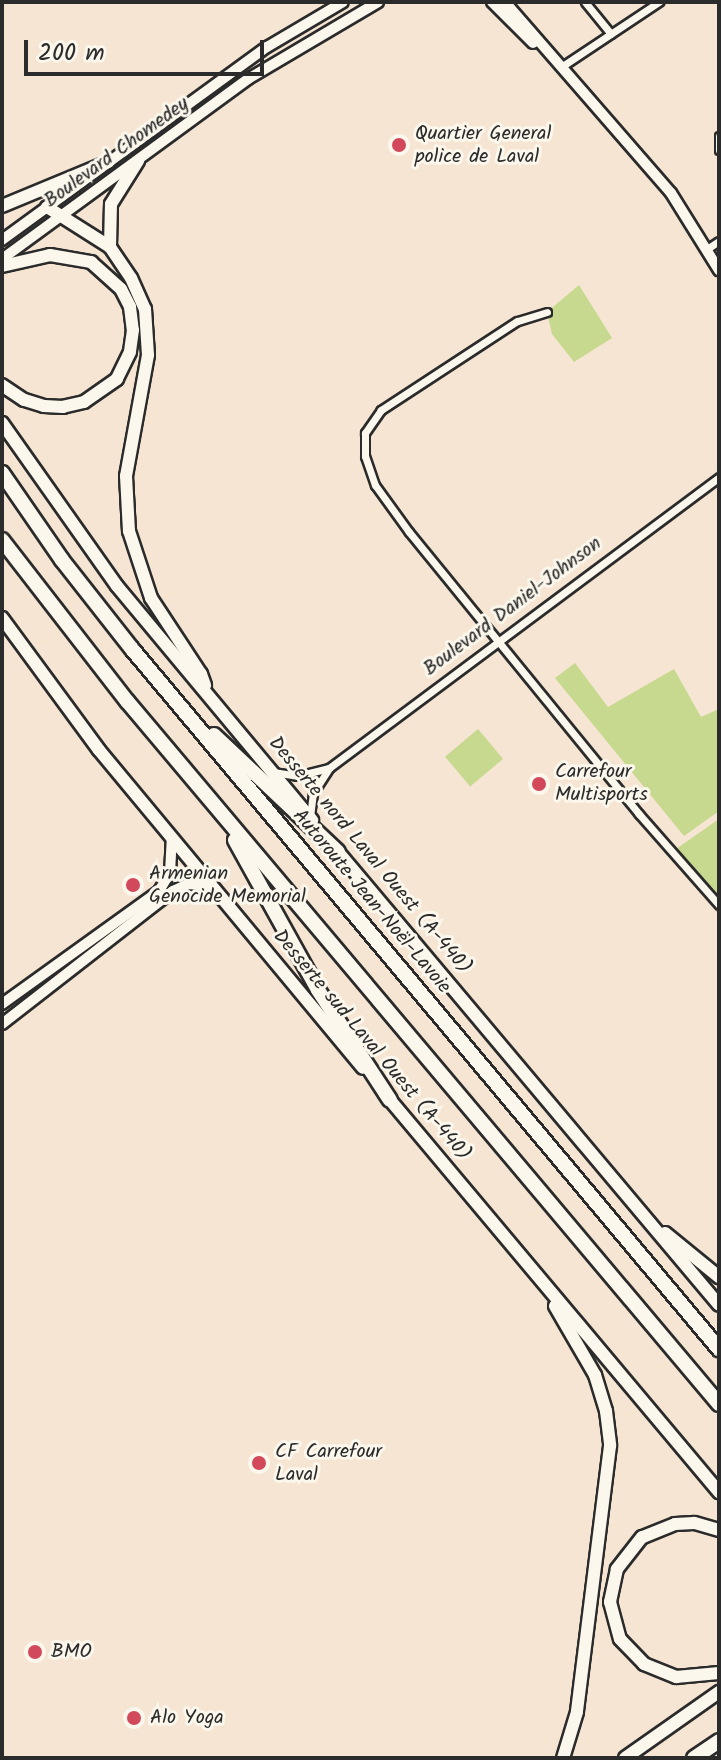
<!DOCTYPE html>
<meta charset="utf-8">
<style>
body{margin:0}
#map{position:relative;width:721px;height:1760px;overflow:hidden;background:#f5e5d2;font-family:Kalam,sans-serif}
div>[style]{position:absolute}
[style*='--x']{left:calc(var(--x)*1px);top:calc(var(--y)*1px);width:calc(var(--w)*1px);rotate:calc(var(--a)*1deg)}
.green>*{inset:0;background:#c6d98e;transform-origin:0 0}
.roads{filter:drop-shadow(2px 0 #2b2b2b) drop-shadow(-2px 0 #2b2b2b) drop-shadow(0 2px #2b2b2b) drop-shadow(0 -2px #2b2b2b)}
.street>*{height:7px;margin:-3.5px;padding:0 3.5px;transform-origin:3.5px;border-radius:3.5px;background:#fbf7ec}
.secondary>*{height:10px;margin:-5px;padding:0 5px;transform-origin:5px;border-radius:5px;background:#fbf7ec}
.primary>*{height:12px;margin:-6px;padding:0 6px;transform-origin:6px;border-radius:6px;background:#fbf7ec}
.highway>*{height:14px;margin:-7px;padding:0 7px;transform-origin:7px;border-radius:7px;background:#fbf7ec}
.dots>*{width:22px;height:22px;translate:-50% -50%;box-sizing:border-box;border:4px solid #fbf7ec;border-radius:50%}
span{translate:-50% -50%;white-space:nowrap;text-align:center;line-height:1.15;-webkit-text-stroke:6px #fbf7ec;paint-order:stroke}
.poi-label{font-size:20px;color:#2b2b2b}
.left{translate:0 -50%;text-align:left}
.street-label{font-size:20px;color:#2b2b2b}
.frame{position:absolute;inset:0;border:4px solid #2b2b2b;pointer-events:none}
.scale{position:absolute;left:24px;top:40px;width:240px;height:36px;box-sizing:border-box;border:4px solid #2b2b2b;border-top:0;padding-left:10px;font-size:24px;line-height:28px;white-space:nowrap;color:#2b2b2b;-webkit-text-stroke:6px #fbf7ec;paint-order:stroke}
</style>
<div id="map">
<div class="green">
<div style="clip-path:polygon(579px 285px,612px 338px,574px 362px,552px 334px,547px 312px)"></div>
<div style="clip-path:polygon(575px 663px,608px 707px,674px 669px,701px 717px,719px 709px,719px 811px,684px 836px,555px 678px)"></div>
<div style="left:478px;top:729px;width:39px;height:43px;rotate:50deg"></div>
<div style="clip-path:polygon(719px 819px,719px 898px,676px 849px)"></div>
</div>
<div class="roads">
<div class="street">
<div style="--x:585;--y:2;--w:41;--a:50.9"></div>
<div style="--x:561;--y:67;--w:118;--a:-33.6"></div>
<div style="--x:719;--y:136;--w:14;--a:90"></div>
<div style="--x:707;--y:249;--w:14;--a:-34"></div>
<div style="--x:547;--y:312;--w:31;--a:163"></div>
<div style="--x:517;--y:321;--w:163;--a:146.8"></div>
<div style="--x:381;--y:410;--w:28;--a:125"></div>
<div style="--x:365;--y:433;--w:23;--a:90"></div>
<div style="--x:365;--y:456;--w:31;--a:71"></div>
<div style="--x:375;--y:485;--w:58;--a:54.1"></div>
<div style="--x:409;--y:532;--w:364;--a:50.8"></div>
<div style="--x:639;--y:814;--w:121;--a:48.7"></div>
<div style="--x:273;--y:772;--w:24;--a:9"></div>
<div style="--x:297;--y:776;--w:33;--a:-14"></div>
<div style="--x:310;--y:817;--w:24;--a:-83"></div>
<div style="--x:313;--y:793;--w:30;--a:-57"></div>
<div style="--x:329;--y:768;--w:487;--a:-36.7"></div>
</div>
<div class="secondary">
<div style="--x:492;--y:2;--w:58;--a:45"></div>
<div style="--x:505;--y:2;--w:253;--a:49"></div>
<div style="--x:671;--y:193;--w:91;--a:58.1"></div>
<div style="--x:2;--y:240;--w:328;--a:-36.1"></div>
<div style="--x:267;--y:47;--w:88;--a:-30.6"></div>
<div style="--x:2;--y:259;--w:305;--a:-36.2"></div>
<div style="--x:248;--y:79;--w:151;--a:-30.6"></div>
<div style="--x:2;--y:1004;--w:193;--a:-35.7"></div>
<div style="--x:159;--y:891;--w:21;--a:-59"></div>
<div style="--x:170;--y:873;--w:34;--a:-87"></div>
<div style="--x:2;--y:1024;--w:217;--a:-37.9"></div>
<div style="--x:173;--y:891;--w:17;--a:-25"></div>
<div style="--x:188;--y:884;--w:23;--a:5"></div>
</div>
<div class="primary">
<div style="--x:2;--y:206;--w:115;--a:-22.5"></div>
<div style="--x:47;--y:207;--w:75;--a:32.4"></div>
<div style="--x:110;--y:247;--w:37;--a:56"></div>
<div style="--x:131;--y:278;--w:34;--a:66"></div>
<div style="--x:145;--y:309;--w:46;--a:86.3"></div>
<div style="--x:148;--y:355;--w:123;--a:100.3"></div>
<div style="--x:126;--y:476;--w:55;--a:86.9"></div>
<div style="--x:129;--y:531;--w:71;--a:71.8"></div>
<div style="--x:151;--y:598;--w:91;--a:56.7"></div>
<div style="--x:201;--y:674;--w:12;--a:70"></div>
<div style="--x:110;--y:247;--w:43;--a:-88.7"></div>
<div style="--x:111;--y:204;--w:51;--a:-57.9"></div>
<div style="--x:2;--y:266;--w:49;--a:-12.9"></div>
<div style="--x:50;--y:255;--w:42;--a:9.7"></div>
<div style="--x:91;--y:262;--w:40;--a:42"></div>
<div style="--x:121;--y:289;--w:20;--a:63"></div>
<div style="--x:130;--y:307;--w:23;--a:83"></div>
<div style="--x:133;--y:330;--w:22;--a:98"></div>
<div style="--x:130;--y:352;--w:30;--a:116"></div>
<div style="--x:117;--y:379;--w:40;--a:145.1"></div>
<div style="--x:84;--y:402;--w:22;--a:167"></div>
<div style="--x:63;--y:407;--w:19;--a:-177"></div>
<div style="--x:44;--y:406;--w:21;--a:-163"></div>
<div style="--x:24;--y:400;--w:27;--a:-146"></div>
<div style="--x:2;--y:423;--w:199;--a:54.8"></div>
<div style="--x:117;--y:586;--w:305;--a:50.2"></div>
<div style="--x:2;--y:618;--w:164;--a:53.7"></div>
<div style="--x:99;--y:750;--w:413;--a:50.3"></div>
<div style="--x:334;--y:847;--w:598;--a:49.95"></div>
<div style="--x:385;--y:1094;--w:520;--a:50"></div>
<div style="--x:665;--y:1233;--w:70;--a:39.2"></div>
<div style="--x:555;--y:1306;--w:80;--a:59.9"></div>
<div style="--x:595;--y:1375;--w:38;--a:73"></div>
<div style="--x:606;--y:1411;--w:35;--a:83"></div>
<div style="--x:610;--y:1446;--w:268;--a:97.1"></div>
<div style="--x:577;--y:1712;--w:48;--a:106.9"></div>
<div style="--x:719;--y:1530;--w:26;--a:-164"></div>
<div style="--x:694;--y:1523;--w:19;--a:177"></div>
<div style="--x:675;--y:1524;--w:35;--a:158"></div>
<div style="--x:642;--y:1537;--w:41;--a:128"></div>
<div style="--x:617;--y:1569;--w:34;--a:102"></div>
<div style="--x:610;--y:1602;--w:38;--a:75"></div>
<div style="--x:620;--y:1639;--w:35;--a:46"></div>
<div style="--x:644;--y:1664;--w:35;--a:22"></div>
<div style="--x:676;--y:1677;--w:43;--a:-5.3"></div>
<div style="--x:625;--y:1758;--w:115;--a:-35.1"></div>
</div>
<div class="highway">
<div style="--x:2;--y:473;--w:106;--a:55.4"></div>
<div style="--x:62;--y:560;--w:113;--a:51.8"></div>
<div style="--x:132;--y:649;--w:914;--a:50.02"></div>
<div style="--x:2;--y:540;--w:204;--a:52.2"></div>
<div style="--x:127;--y:701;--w:919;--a:49.9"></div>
<div style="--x:214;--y:735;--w:170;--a:43.3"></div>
<div style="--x:235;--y:840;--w:171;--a:61"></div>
<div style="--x:318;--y:990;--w:131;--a:56.8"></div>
<div style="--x:694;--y:1758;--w:30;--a:-34"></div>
</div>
</div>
<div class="dots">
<div style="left:399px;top:145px;background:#d1495b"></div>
<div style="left:539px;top:784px;background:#d1495b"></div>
<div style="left:133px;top:885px;background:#d1495b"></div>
<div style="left:259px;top:1463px;background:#d1495b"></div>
<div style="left:35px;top:1652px;background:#d1495b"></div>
<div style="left:134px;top:1718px;background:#d1495b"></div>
</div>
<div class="poi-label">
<span class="left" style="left:415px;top:146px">Quartier General<br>police de Laval</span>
<span class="left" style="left:555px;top:784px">Carrefour<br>Multisports</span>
<span class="left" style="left:149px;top:886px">Armenian<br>Genocide Memorial</span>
<span class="left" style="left:275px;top:1464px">CF Carrefour<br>Laval</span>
<span class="left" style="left:51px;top:1652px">BMO</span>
<span class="left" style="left:150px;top:1718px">Alo Yoga</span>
</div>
<div class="street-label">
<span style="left:117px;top:153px;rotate:-36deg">Boulevard Chomedey</span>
<span style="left:513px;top:607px;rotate:-37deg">Boulevard Daniel-Johnson</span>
<span style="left:369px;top:856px;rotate:50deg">Desserte nord Laval Ouest (A-440)</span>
<span style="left:371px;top:902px;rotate:50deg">Autoroute Jean-Noël-Lavoie</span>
<span style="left:371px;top:1046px;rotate:50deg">Desserte sud Laval Ouest (A-440)</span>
</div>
<div class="frame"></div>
<div class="scale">200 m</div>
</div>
